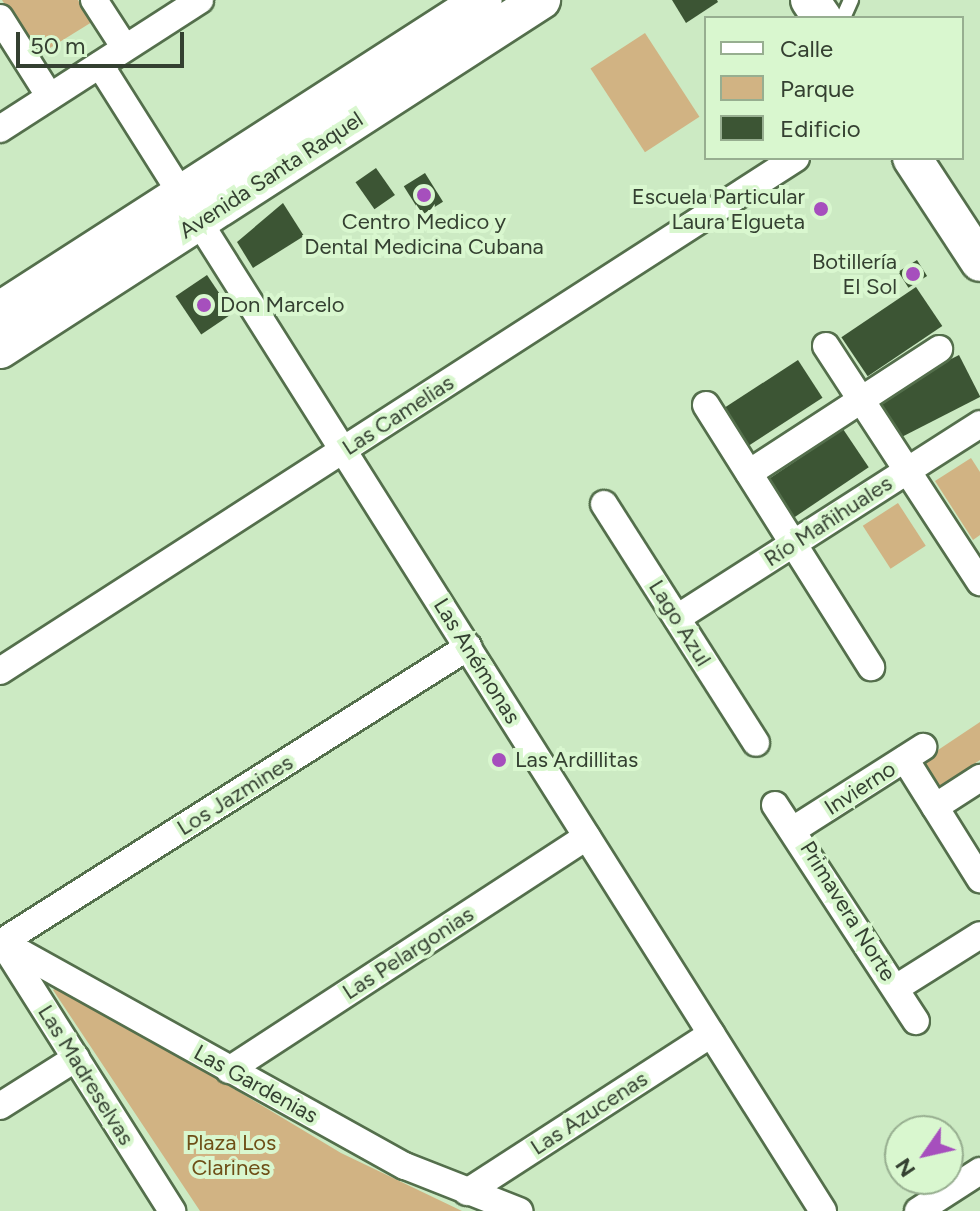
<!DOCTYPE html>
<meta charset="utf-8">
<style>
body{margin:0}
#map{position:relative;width:980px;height:1211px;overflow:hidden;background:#cceac3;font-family:Figtree,sans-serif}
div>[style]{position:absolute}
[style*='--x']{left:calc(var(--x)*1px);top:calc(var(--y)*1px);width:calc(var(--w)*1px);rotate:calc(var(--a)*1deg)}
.green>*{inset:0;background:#d1b383;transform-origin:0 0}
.building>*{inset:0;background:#3c5534;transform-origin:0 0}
.roads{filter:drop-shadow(2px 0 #546f4c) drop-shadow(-2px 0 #546f4c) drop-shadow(0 2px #546f4c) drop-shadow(0 -2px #546f4c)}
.lane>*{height:14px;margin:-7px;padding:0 7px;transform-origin:7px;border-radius:7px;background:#fff}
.street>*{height:26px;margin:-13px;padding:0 13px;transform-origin:13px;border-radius:13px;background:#fff}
.secondary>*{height:38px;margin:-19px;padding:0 19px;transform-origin:19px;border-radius:19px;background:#fff}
.dots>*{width:22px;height:22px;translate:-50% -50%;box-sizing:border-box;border:4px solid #d9f7cf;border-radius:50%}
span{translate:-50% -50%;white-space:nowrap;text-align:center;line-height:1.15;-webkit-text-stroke:8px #d9f7cf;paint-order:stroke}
.street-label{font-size:22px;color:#344031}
.poi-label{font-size:22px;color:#344031}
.right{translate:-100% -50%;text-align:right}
.left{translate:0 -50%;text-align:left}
.park-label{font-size:22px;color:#6e4f17}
.legend{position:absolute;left:704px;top:16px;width:260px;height:144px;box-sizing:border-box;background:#d9f7cf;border:2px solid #97ae90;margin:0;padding:10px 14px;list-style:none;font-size:24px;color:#344031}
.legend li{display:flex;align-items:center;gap:16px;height:40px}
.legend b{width:40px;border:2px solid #97ae90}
.north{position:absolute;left:884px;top:1115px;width:80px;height:80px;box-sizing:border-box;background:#d9f7cf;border:2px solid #97ae90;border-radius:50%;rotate:236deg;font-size:22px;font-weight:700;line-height:32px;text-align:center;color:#344031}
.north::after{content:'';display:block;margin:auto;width:28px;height:36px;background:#a64fbd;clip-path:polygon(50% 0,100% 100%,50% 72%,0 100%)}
.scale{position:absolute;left:16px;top:32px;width:168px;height:36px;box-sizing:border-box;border:4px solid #344031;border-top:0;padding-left:10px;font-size:24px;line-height:28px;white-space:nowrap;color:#344031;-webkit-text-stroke:6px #d9f7cf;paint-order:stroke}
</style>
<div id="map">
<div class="green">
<div style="clip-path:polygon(2px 0,78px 0,92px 22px,37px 56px)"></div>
<div style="left:645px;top:33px;width:100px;height:65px;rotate:57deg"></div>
<div style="clip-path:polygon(971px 458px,980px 472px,980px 535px,973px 540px,935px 481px)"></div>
<div style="left:898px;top:503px;width:51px;height:42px;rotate:57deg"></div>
<div style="clip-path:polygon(980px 722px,980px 760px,932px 792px,914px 766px)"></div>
<div style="clip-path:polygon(61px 985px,341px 1153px,462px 1211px,200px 1211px,53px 990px)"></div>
</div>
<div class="building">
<div style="clip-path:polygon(672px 0,717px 0,718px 2px,686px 23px)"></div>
<div style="left:376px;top:168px;width:33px;height:25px;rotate:55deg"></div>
<div style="left:425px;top:173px;width:34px;height:25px;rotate:58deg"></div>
<div style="clip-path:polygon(283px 203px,304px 236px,253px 268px,237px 242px)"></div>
<div style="left:917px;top:260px;width:19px;height:22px;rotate:58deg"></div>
<div style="left:207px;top:275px;width:46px;height:38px;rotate:56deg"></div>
<div style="left:916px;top:287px;width:47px;height:90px;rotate:56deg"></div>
<div style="left:959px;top:355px;width:47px;height:91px;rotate:63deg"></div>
<div style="left:798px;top:360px;width:45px;height:90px;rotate:57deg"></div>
<div style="left:843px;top:429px;width:46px;height:90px;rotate:56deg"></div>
</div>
<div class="roads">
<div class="lane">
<div style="--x:843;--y:18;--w:20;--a:-66"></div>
</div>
<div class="street">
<div style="--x:94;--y:0;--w:57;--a:57.1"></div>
<div style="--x:0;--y:18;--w:93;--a:57.7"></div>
<div style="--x:100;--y:65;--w:1355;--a:57.75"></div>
<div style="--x:0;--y:129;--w:238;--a:-32.8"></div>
<div style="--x:826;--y:346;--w:282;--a:56.9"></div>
<div style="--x:706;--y:405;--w:310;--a:57.8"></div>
<div style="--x:749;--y:473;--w:227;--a:-33.1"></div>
<div style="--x:604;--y:504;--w:283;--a:57.5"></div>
<div style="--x:677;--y:618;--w:360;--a:-32.6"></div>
<div style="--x:0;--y:671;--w:947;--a:-32.8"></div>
<div style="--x:905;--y:759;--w:142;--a:58"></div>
<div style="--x:775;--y:805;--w:258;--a:56.9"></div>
<div style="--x:935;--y:807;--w:54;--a:-32.8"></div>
<div style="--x:796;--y:828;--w:151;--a:-32.5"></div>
<div style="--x:0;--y:941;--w:463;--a:29.1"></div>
<div style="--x:405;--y:1166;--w:123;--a:21.5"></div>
<div style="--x:2;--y:942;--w:552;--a:-32.34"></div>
<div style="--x:4;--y:945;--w:315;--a:57.7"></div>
<div style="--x:896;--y:988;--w:99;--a:-32.2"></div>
<div style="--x:229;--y:1070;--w:427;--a:-33.1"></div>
<div style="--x:0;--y:1106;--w:90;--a:-32.3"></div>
<div style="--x:467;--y:1192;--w:291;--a:-32.9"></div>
<div style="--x:918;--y:1211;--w:74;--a:-32.8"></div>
</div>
<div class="secondary">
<div style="--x:810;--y:0;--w:22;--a:56"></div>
<div style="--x:912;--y:158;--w:124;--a:56.8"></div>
<div style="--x:0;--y:311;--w:574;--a:-32.78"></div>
<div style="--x:0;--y:349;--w:644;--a:-32.83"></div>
</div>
</div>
<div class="dots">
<div style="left:424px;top:195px;background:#a64fbd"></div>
<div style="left:821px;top:209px;background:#a64fbd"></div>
<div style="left:913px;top:274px;background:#a64fbd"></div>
<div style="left:204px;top:305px;background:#a64fbd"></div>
<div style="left:499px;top:760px;background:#a64fbd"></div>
</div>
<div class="street-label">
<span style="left:271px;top:175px;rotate:-33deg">Avenida Santa Raquel</span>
<span style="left:398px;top:415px;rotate:-33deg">Las Camelias</span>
<span style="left:828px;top:521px;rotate:-33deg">Río Mañihuales</span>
<span style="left:680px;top:623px;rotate:58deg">Lago Azul</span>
<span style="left:477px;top:661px;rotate:58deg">Las Anémonas</span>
<span style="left:860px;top:788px;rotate:-33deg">Invierno</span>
<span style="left:235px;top:795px;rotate:-32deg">Los Jazmines</span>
<span style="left:848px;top:911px;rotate:58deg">Primavera Norte</span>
<span style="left:408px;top:953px;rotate:-33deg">Las Pelargonias</span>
<span style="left:86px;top:1075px;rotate:58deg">Las Madreselvas</span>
<span style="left:256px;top:1084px;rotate:29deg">Las Gardenias</span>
<span style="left:589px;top:1113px;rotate:-33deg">Las Azucenas</span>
</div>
<div class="poi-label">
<span class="right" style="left:805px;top:209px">Escuela Particular<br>Laura Elgueta</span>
<span style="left:424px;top:234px">Centro Medico y<br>Dental Medicina Cubana</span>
<span class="right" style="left:897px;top:274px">Botillería<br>El Sol</span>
<span class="left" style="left:220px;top:305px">Don Marcelo</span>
<span class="left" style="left:515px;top:760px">Las Ardillitas</span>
</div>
<div class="park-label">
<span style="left:231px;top:1155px">Plaza Los<br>Clarines</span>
</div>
<ul class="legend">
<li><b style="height:10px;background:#fff"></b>Calle</li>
<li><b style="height:22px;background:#d1b383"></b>Parque</li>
<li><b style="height:22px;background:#3c5534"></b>Edificio</li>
</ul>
<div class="north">N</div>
<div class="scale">50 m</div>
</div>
